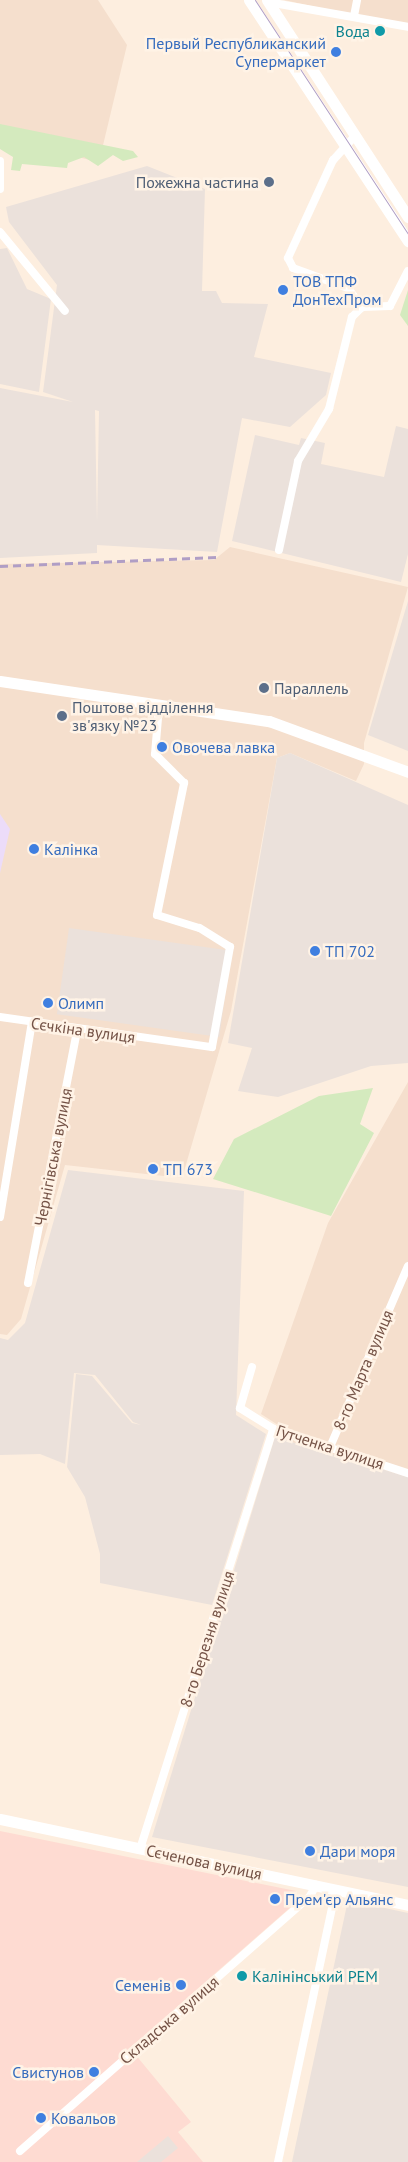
<!DOCTYPE html>
<meta charset="utf-8">
<style>
body{margin:0}
#map{position:relative;width:408px;height:2162px;overflow:hidden;background:#fdeedf;font-family:"PT Sans",sans-serif}
div>[style]{position:absolute}
[style*='--x']{left:calc(var(--x)*1px);top:calc(var(--y)*1px);width:calc(var(--w)*1px);rotate:calc(var(--a)*1deg)}
.residential>*{inset:0;background:#f5dfcd}
.commercial>*{inset:0;background:#fedbd2}
.industrial>*{inset:0;background:#ebe1db;transform-origin:0 0}
.education>*{inset:0;background:#ecdcf9}
.green>*{inset:0;background:#d4eabe}
.street>*{height:8px;margin:-4px;padding:0 4px;transform-origin:4px;border-radius:4px;background:#fff}
.secondary>*{height:11px;margin:-5.5px;padding:0 5.5px;transform-origin:5.5px;border-radius:5.5px;background:#fff}
.tram>*{height:1px;margin:-0.5px;padding:0 0.5px;transform-origin:0.5px;border-radius:0.5px;background:#b09ec5}
.rail>*{height:2.5px;margin-top:-1.25px;transform-origin:0;background:repeating-linear-gradient(90deg,#b09ec5 0 8px,transparent 0 13px)}
.dots>*{width:14px;height:14px;translate:-50% -50%;box-sizing:border-box;border:2px solid #fff3e6;border-radius:50%}
span{translate:-50% -50%;white-space:nowrap;text-align:center;line-height:1.15;-webkit-text-stroke:5px #fff3e6;paint-order:stroke}
.culture-label{font-size:16px;color:#0d838f}
.right{translate:-100% -50%;text-align:right}
.left{translate:0 -50%;text-align:left}
.shop-label{font-size:16px;color:#366cbe}
.service-label{font-size:16px;color:#4e5e75}
.street-label{font-size:16px;color:#745246}
</style>
<div id="map">
<div class="residential">
<div style="clip-path:polygon(0 0,98px 0,127px 45px,99px 162px,0 139px)"></div>
<div style="clip-path:polygon(284px 0,408px 0,408px 27px)"></div>
<div style="clip-path:polygon(230px 547px,408px 587px,364px 743px,364px 764px,356px 781px,290px 753px,277px 758px,231px 1011px,182px 1178px,65px 1165px,21px 1319px,7px 1335px,0 1334px,0 564px,214px 560px)"></div>
<div style="clip-path:polygon(408px 1082px,408px 1477px,275px 1437px,278px 1425px,261px 1414px,328px 1223px)"></div>
</div>
<div class="commercial">
<div style="clip-path:polygon(0 1831px,296px 1891px,292px 1906px,130px 2048px,191px 2122px,178px 2132px,203px 2162px,0 2162px)"></div>
</div>
<div class="industrial">
<div style="clip-path:polygon(evenodd,147px 166px,205px 189px,202px 291px,216px 291px,222px 303px,268px 304px,254px 357px,331px 373px,326px 395px,290px 427px,242px 418px,217px 552px,97px 545px,97px 553px,0 558px,0 388px,73px 402px,43px 392px,57px 285px,9px 222px,6px 207px,147px 166px,95px 410px,99px 411px,97px 523px,97px 522px,95px 410px)"></div>
<div style="clip-path:polygon(7px 248px,27px 289px,51px 299px,39px 392px,0 384px,0 249px)"></div>
<div style="clip-path:polygon(396px 426px,408px 429px,408px 554px,401px 582px,232px 541px,255px 435px,299px 445px,301px 438px,325px 443px,321px 464px,384px 477px)"></div>
<div style="clip-path:polygon(408px 601px,408px 751px,368px 735px)"></div>
<div style="clip-path:polygon(290px 753px,408px 805px,408px 1063px,371px 1066px,278px 1097px,238px 1091px,252px 1048px,228px 1043px,277px 758px)"></div>
<div style="left:69px;top:928px;width:164px;height:87px;rotate:8deg"></div>
<div style="clip-path:polygon(68px 1170px,244px 1191px,236px 1415px,266px 1434px,212px 1605px,100px 1583px,100px 1554px,85px 1497px,67px 1467px,76px 1374px,92px 1376px,132px 1423px,141px 1425px,133px 1422px,95px 1375px,74px 1373px,65px 1464px,40px 1454px,0 1455px,0 1338px,8px 1340px,25px 1323px)"></div>
<div style="clip-path:polygon(275px 1437px,408px 1477px,408px 1887px,152px 1837px)"></div>
<div style="clip-path:polygon(348px 1900px,408px 1913px,408px 2162px,292px 2162px)"></div>
<div style="clip-path:polygon(168px 2136px,178px 2148px,161px 2162px,137px 2162px)"></div>
</div>
<div class="education">
<div style="clip-path:polygon(0 814px,10px 829px,0 873px)"></div>
</div>
<div class="green">
<div style="clip-path:polygon(0 124px,133px 151px,138px 157px,123px 161px,113px 155px,98px 166px,84px 157px,68px 163px,67px 168px,22px 164px,20px 171px,11px 170px,13px 157px,0 149px)"></div>
<div style="clip-path:polygon(408px 290px,408px 326px,400px 315px)"></div>
<div style="clip-path:polygon(373px 1088px,360px 1124px,374px 1133px,331px 1216px,213px 1179px,234px 1139px,319px 1096px)"></div>
</div>
<div class="street">
<div style="--x:268;--y:2;--w:142;--a:10.1"></div>
<div style="--x:354;--y:16;--w:16;--a:-79"></div>
<div style="--x:354;--y:137;--w:31;--a:132"></div>
<div style="--x:333;--y:160;--w:108;--a:114.7"></div>
<div style="--x:288;--y:258;--w:11;--a:63"></div>
<div style="--x:293;--y:268;--w:59;--a:20"></div>
<div style="--x:348;--y:288;--w:24;--a:54"></div>
<div style="--x:0;--y:161;--w:28;--a:90"></div>
<div style="--x:0;--y:232;--w:102;--a:50.6"></div>
<div style="--x:279;--y:550;--w:91;--a:-77.9"></div>
<div style="--x:298;--y:461;--w:61;--a:-59.2"></div>
<div style="--x:329;--y:409;--w:95;--a:-76"></div>
<div style="--x:352;--y:317;--w:14;--a:-45"></div>
<div style="--x:362;--y:307;--w:28;--a:-2"></div>
<div style="--x:390;--y:306;--w:39;--a:-63"></div>
<div style="--x:0;--y:1017;--w:214;--a:8.1"></div>
<div style="--x:212;--y:1047;--w:102;--a:-79.8"></div>
<div style="--x:230;--y:947;--w:36;--a:-148"></div>
<div style="--x:199;--y:928;--w:44;--a:-162.8"></div>
<div style="--x:157;--y:915;--w:135;--a:-78.4"></div>
<div style="--x:184;--y:783;--w:41;--a:-135"></div>
<div style="--x:155;--y:754;--w:48;--a:-85.2"></div>
<div style="--x:0;--y:1217;--w:198;--a:-80.7"></div>
<div style="--x:28;--y:1283;--w:257;--a:-79"></div>
<div style="--x:252;--y:1367;--w:43;--a:106.3"></div>
<div style="--x:240;--y:1408;--w:39;--a:32"></div>
<div style="--x:273;--y:1429;--w:142;--a:18.1"></div>
<div style="--x:330;--y:1447;--w:197;--a:-66.7"></div>
<div style="--x:140;--y:1849;--w:441;--a:-72.4"></div>
<div style="--x:20;--y:2151;--w:386;--a:-41.3"></div>
<div style="--x:310;--y:1896;--w:13;--a:-61"></div>
<div style="--x:278;--y:2162;--w:278;--a:-78"></div>
</div>
<div class="secondary">
<div style="--x:249;--y:0;--w:289;--a:56.6"></div>
<div style="--x:267;--y:0;--w:259;--a:57"></div>
<div style="--x:0;--y:681;--w:272;--a:8.5"></div>
<div style="--x:269;--y:721;--w:148;--a:20.1"></div>
<div style="--x:0;--y:1819;--w:417;--a:11.9"></div>
</div>
<div class="tram">
<div style="--x:255;--y:0;--w:280;--a:56.8"></div>
</div>
<div class="rail">
<div style="--x:0;--y:566;--w:217;--a:-2.4"></div>
</div>
<div class="dots">
<div style="left:380px;top:31px;background:#0f9aa8"></div>
<div style="left:336px;top:52px;background:#3f7fe0"></div>
<div style="left:269px;top:182px;background:#5c6f8a"></div>
<div style="left:283px;top:290px;background:#3f7fe0"></div>
<div style="left:264px;top:688px;background:#5c6f8a"></div>
<div style="left:62px;top:716px;background:#5c6f8a"></div>
<div style="left:162px;top:747px;background:#3f7fe0"></div>
<div style="left:34px;top:849px;background:#3f7fe0"></div>
<div style="left:315px;top:951px;background:#3f7fe0"></div>
<div style="left:48px;top:1003px;background:#3f7fe0"></div>
<div style="left:153px;top:1169px;background:#3f7fe0"></div>
<div style="left:310px;top:1851px;background:#3f7fe0"></div>
<div style="left:275px;top:1899px;background:#3f7fe0"></div>
<div style="left:242px;top:1976px;background:#0f9aa8"></div>
<div style="left:181px;top:1985px;background:#3f7fe0"></div>
<div style="left:94px;top:2072px;background:#3f7fe0"></div>
<div style="left:41px;top:2118px;background:#3f7fe0"></div>
</div>
<div class="culture-label">
<span class="right" style="left:370px;top:31px">Вода</span>
<span class="left" style="left:252px;top:1976px">Калінінський РЕМ</span>
</div>
<div class="shop-label">
<span class="right" style="left:326px;top:52px">Первый Республиканский<br>Супермаркет</span>
<span class="left" style="left:293px;top:290px">ТОВ ТПФ<br>ДонТехПром</span>
<span class="left" style="left:172px;top:747px">Овочева лавка</span>
<span class="left" style="left:44px;top:849px">Калінка</span>
<span class="left" style="left:325px;top:951px">ТП 702</span>
<span class="left" style="left:58px;top:1003px">Олимп</span>
<span class="left" style="left:163px;top:1169px">ТП 673</span>
<span class="left" style="left:320px;top:1851px">Дари моря</span>
<span class="left" style="left:285px;top:1899px">Прем'єр Альянс</span>
<span class="right" style="left:171px;top:1985px">Семенів</span>
<span class="right" style="left:84px;top:2072px">Свистунов</span>
<span class="left" style="left:51px;top:2118px">Ковальов</span>
</div>
<div class="service-label">
<span class="right" style="left:259px;top:182px">Пожежна частина</span>
<span class="left" style="left:274px;top:688px">Параллель</span>
<span class="left" style="left:72px;top:716px">Поштове відділення<br>зв'язку №23</span>
</div>
<div class="street-label">
<span style="left:83px;top:1030px;rotate:8deg">Сєчкіна вулиця</span>
<span style="left:53px;top:1157px;rotate:-79deg">Чернігівська вулиця</span>
<span style="left:363px;top:1370px;rotate:-67deg">8-го Марта вулиця</span>
<span style="left:330px;top:1447px;rotate:18deg">Гутченка вулиця</span>
<span style="left:207px;top:1639px;rotate:-72deg">8-го Березня вулиця</span>
<span style="left:204px;top:1862px;rotate:12deg">Сєченова вулиця</span>
<span style="left:169px;top:2020px;rotate:-41deg">Складська вулиця</span>
</div>
</div>
